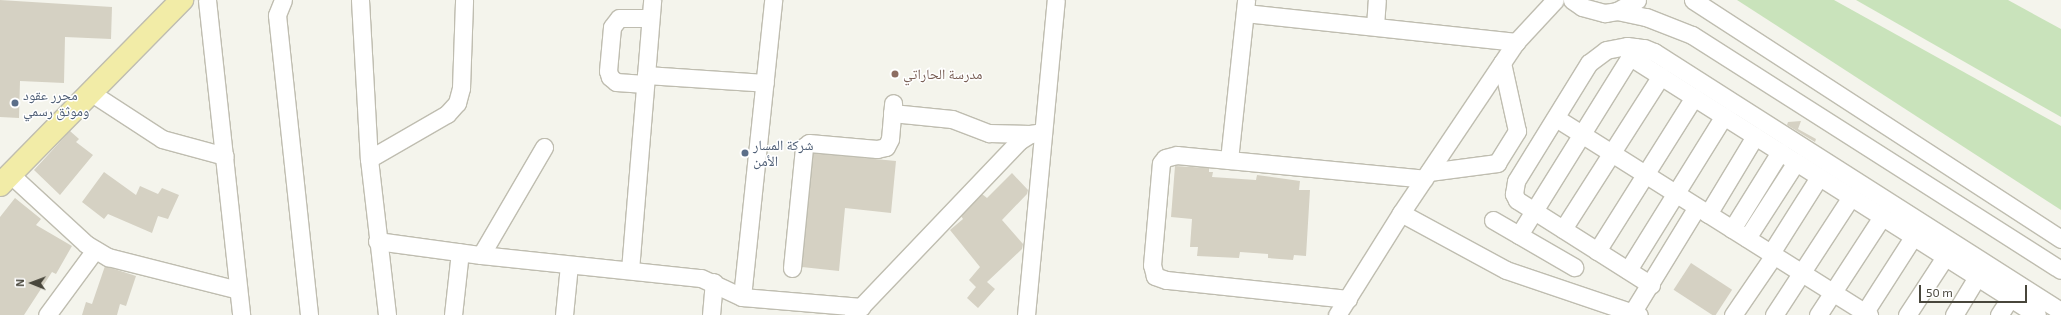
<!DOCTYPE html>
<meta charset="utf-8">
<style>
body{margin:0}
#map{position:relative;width:2061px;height:315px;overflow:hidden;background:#f4f4ec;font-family:"Exo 2","Noto Naskh Arabic",sans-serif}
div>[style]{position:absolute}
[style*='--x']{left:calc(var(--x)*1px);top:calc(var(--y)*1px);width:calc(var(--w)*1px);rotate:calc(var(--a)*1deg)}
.green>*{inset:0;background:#c9e3bb}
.building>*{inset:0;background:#d5d1c3;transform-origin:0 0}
.roads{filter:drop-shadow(1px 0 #bfbdb0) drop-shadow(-1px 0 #bfbdb0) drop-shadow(0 1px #bfbdb0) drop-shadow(0 -1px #bfbdb0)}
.minor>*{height:17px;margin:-8.5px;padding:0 8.5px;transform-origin:8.5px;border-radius:8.5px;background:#fff}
.major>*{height:22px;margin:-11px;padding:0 11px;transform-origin:11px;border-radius:11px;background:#f2eca7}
.dots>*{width:11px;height:11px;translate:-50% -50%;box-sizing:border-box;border:2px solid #fff;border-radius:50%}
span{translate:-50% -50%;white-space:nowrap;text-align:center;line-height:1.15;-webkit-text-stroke:3px #fff;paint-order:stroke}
.education-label{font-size:14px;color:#785e54}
.left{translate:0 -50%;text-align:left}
.service-label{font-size:14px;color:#4e5e75}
.north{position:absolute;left:12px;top:263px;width:40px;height:40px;-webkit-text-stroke:3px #fff;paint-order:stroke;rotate:271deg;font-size:11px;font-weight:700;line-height:16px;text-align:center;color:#48463b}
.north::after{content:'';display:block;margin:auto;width:14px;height:18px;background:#48463b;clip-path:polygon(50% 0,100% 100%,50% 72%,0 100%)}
.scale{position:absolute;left:1919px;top:285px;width:108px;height:18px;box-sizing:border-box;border:2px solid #48463b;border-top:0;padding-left:5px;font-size:12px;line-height:14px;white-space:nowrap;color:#48463b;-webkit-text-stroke:3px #fff;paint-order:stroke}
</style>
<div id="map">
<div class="green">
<div style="clip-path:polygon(1737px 0,1834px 0,2061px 126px,2061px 210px)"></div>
<div style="clip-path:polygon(1856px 0,2008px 0,2061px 29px,2061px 117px)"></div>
</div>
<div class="building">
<div style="clip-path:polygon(0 0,112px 7px,111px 39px,65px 37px,64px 83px,20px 81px,19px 118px,0 117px)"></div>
<div style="clip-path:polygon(1801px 121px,1798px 129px,1816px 139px,1815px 142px,1787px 125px,1788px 122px)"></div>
<div style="clip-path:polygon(70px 131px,79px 139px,76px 142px,93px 155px,60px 195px,34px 170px)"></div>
<div style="clip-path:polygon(813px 153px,896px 161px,891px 213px,845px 208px,839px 271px,802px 267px)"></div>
<div style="clip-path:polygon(1175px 166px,1209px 168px,1209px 172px,1213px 172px,1212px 177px,1256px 180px,1257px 175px,1300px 181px,1299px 190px,1310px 190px,1306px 256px,1294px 255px,1293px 260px,1268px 258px,1268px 254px,1240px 252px,1239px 258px,1197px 256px,1198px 247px,1190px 247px,1192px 219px,1171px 217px)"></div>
<div style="clip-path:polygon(104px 172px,136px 195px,140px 186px,158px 194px,162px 188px,179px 195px,168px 219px,158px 216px,152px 233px,108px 214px,104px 219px,82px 202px)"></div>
<div style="clip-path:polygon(1012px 173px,1028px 190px,1027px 194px,1002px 220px,1023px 244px,1022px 249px,987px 282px,995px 289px,978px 308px,967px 298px,976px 287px,969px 280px,980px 267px,950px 230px,963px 219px,961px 216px,982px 194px,987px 198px)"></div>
<div style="clip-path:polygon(15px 198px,41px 219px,36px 225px,72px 246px,56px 274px,52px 272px,24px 315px,0 315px,0 217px)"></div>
<div style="left:1691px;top:263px;width:49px;height:32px;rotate:33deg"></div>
<div style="clip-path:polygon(105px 266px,136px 276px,126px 306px,120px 304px,117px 315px,82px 315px,86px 302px,92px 304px)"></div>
</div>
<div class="roads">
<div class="minor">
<div style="--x:207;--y:0;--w:317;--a:83.8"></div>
<div style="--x:283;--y:0;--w:16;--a:112"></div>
<div style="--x:277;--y:15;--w:302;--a:83.9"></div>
<div style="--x:360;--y:0;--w:159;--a:86.8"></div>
<div style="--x:369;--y:159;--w:157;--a:83.4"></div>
<div style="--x:1572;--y:0;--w:12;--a:35"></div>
<div style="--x:1582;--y:7;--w:24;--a:15"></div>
<div style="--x:1605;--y:13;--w:12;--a:-9"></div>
<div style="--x:1617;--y:11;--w:23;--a:-29"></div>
<div style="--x:1693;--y:0;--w:439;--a:33"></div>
<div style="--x:1617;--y:11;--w:30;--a:12"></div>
<div style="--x:1646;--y:17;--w:49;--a:21.4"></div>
<div style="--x:1692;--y:35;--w:437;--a:32.5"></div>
<div style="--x:1245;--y:13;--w:273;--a:6.1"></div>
<div style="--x:1375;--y:26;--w:26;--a:-86"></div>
<div style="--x:1629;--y:56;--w:483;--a:32.4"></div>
<div style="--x:646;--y:75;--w:119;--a:3.8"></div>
<div style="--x:645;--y:84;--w:29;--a:-176"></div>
<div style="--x:616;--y:82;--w:8;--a:-140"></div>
<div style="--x:610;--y:77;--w:6;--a:-108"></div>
<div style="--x:608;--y:71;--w:44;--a:-84.8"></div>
<div style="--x:612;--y:27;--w:11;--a:-52"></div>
<div style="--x:619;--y:18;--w:31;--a:0"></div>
<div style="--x:90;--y:92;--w:86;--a:33.1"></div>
<div style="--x:162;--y:139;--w:65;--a:15.1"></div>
<div style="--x:892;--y:113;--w:60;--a:5.7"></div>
<div style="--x:952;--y:119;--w:40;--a:21"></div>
<div style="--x:989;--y:133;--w:41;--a:1.4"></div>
<div style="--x:1556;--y:118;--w:370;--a:32.2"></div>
<div style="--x:369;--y:159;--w:90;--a:-30"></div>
<div style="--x:447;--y:114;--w:15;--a:-48"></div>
<div style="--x:457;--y:103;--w:16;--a:-75"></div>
<div style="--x:461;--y:88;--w:88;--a:-88"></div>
<div style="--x:1229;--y:160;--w:161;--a:-83.9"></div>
<div style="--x:1429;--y:172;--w:69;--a:-7.5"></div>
<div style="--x:1497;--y:163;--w:38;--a:-58"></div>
<div style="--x:1517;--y:131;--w:70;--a:-102.4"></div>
<div style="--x:10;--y:174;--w:103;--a:42.6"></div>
<div style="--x:86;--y:244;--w:26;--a:31"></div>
<div style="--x:108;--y:257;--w:134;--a:14.2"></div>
<div style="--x:1401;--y:213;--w:119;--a:28.5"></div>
<div style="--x:1506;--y:270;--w:140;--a:18.7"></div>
<div style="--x:1708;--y:214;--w:91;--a:-58.9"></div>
<div style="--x:1493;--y:220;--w:94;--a:30.1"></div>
<div style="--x:1563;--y:229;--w:182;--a:-57.4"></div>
<div style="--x:1732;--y:229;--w:91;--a:-58.1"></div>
<div style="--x:1519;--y:235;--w:221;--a:-58.1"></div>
<div style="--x:1747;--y:238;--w:90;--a:-57.2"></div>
<div style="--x:377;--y:241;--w:105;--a:7.7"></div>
<div style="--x:481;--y:255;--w:221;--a:6"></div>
<div style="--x:701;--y:278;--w:45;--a:24.9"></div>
<div style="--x:742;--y:297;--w:120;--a:4.8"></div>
<div style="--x:1597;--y:251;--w:182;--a:-57.8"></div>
<div style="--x:1771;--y:253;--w:90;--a:-57.7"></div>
<div style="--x:481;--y:255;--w:125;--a:-59.7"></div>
<div style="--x:792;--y:268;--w:122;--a:-84.3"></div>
<div style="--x:804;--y:147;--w:6;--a:-39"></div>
<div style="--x:809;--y:143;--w:68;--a:5"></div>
<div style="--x:877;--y:149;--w:9;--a:-13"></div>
<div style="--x:886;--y:147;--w:9;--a:-63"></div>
<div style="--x:890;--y:139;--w:36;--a:-85"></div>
<div style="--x:630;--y:270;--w:271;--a:-85.3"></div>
<div style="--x:1628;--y:270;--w:181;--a:-58.1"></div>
<div style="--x:1651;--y:285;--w:159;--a:-147.6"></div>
<div style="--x:1517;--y:200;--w:7;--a:-117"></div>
<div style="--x:1514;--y:194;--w:13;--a:-81"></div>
<div style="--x:1516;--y:181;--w:139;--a:-58.3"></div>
<div style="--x:1589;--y:63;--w:21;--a:-37"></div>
<div style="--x:1606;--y:50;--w:21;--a:-11"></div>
<div style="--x:1627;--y:46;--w:17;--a:7"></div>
<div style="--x:1644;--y:48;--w:11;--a:22"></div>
<div style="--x:1654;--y:52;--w:482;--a:32.5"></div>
<div style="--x:742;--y:297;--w:299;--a:-84"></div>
<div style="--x:1348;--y:299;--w:183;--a:-174"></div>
<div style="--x:1166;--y:280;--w:12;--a:-160"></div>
<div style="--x:1155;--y:276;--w:11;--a:-105"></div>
<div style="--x:1152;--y:265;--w:102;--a:-85"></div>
<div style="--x:1161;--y:163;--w:6;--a:-51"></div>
<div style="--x:1165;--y:158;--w:12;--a:-14"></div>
<div style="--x:1177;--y:155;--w:248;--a:5.5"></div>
<div style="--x:1632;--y:313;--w:124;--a:-58.5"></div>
<div style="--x:47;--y:315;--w:81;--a:-53.6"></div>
<div style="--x:453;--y:315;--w:63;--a:-83.7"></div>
<div style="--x:564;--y:315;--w:50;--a:-84.3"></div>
<div style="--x:711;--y:315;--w:33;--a:-85"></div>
<div style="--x:853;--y:315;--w:240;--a:-46.3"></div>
<div style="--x:1019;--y:141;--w:13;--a:-32"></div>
<div style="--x:1030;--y:134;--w:12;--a:-9"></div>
<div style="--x:1026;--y:315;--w:316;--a:-84.6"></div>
<div style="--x:1337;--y:315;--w:120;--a:-57.9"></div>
<div style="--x:1401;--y:213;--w:206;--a:-56.1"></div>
<div style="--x:1516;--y:42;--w:57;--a:-47.1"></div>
<div style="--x:1733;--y:315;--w:73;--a:-55.7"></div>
<div style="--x:1774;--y:315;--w:141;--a:-56.9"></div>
<div style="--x:1818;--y:315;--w:117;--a:-56.9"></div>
<div style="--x:1863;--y:315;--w:93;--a:-57.3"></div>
<div style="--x:1907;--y:315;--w:69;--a:-56.8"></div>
<div style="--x:1954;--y:315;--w:44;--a:-58.8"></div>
<div style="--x:1999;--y:315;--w:20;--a:-57"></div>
</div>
<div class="major">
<div style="--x:0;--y:185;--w:260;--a:-45.5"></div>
</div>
</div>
<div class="dots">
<div style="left:895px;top:74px;background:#8d6e63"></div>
<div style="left:15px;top:103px;background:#5c6f8a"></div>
<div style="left:745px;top:153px;background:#5c6f8a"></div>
</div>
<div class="education-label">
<span class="left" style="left:903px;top:74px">مدرسة الحاراتي</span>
</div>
<div class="service-label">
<span class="left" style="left:23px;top:103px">محرر عقود<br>وموثق رسمي</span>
<span class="left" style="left:753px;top:153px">شركة المسار<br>الأمن</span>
</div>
<div class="north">N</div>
<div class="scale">50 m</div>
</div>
